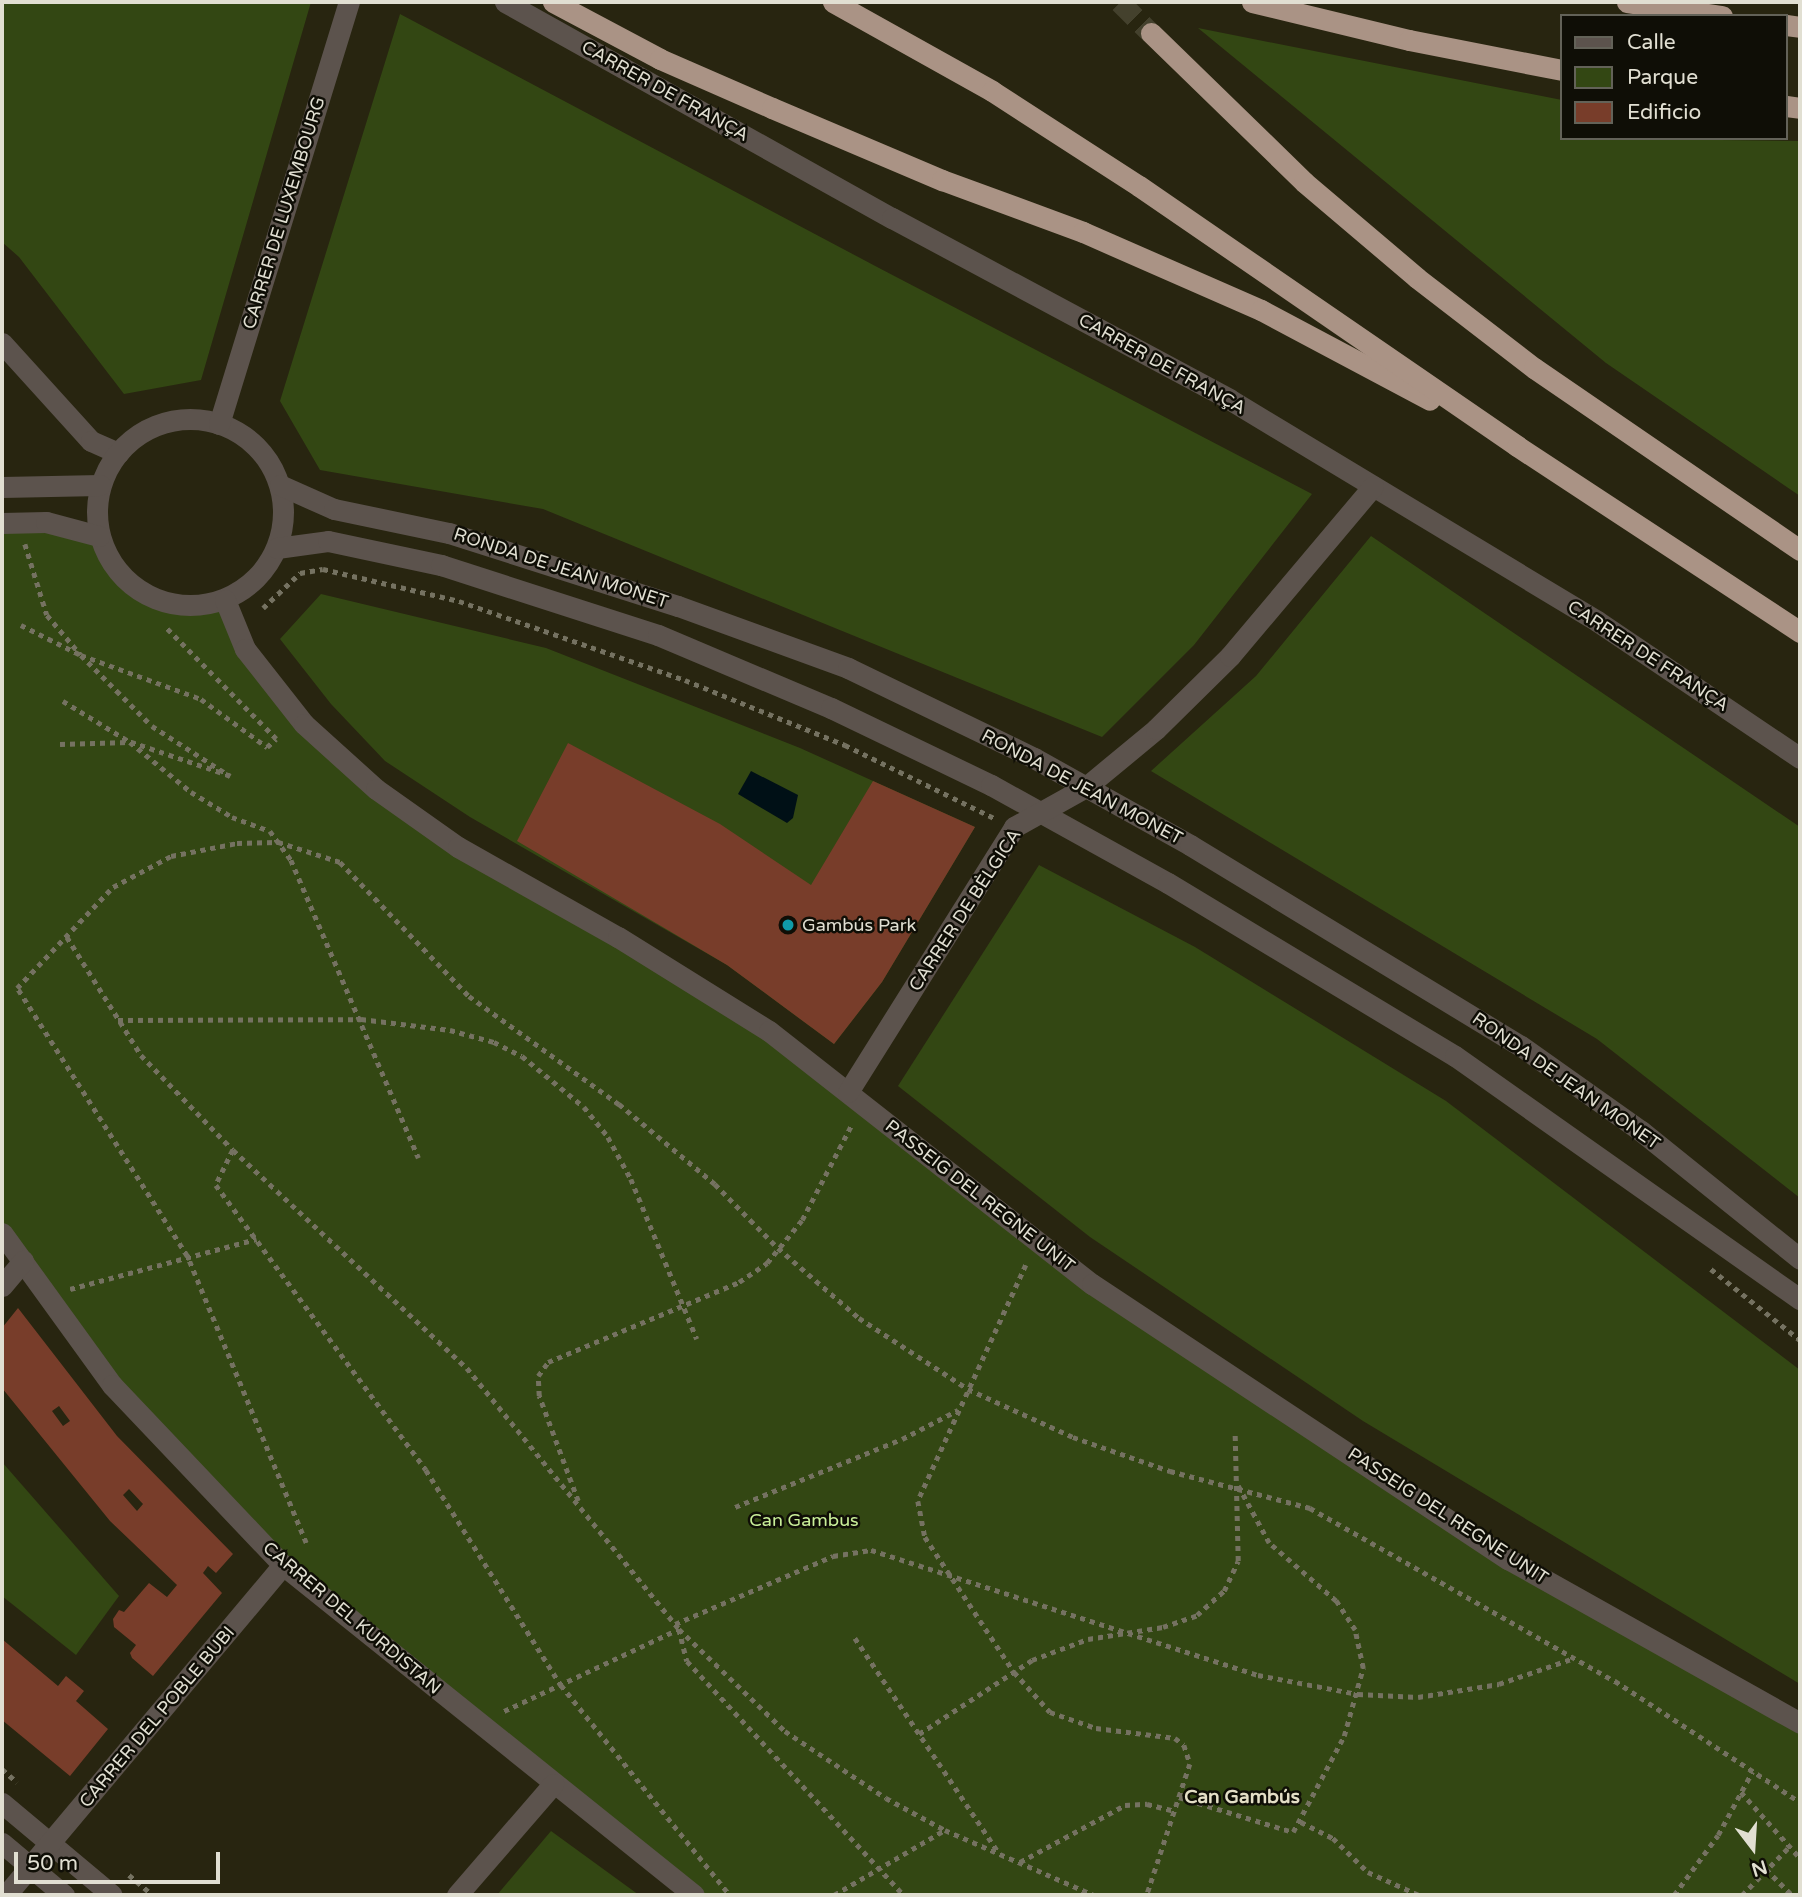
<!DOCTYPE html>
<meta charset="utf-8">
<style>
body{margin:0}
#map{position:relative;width:1802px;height:1897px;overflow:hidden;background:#282510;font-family:"Varela Round",sans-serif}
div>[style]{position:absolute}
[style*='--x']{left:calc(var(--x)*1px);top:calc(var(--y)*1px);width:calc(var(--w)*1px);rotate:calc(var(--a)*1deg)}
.green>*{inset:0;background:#334713}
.water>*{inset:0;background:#001016}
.building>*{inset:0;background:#783d2a}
.highway-tunnel>*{height:21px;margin-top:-10.5px;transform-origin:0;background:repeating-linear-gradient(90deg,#44412d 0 21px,transparent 0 31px)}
.path>*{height:4.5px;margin-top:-2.25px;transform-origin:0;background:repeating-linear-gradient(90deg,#757261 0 5px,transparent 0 10px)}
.minor>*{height:21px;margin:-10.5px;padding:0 10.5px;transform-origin:10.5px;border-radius:10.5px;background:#5c534d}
.minor>.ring{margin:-10.5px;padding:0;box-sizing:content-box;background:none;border:21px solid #5c534d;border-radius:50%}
.highway>*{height:21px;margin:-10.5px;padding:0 10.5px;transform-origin:10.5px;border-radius:10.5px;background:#aa9385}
.dots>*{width:19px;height:19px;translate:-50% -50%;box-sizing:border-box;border:4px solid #0f0e06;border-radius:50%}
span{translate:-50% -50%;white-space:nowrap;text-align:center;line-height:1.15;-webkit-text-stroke:5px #0f0e06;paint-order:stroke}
.street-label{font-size:18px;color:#e1dfd2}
.poi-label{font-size:18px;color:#e1dfd2}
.left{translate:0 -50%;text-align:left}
.park-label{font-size:18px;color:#c9ef99}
.neighbourhood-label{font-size:19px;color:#e4dfc6;font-weight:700}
.frame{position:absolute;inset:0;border:4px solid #e1dfd2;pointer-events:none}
.legend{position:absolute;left:1560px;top:14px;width:228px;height:126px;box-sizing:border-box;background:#0f0e06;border:2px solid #636258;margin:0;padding:9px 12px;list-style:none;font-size:21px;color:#e1dfd2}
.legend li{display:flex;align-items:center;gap:14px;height:35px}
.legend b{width:35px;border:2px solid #636258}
.north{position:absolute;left:1718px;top:1813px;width:70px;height:70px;-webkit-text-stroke:5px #0f0e06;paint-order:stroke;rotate:163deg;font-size:19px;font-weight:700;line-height:28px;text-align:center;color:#e1dfd2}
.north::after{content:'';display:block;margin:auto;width:24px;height:32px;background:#e1dfd2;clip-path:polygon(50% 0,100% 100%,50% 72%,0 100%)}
.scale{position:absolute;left:14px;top:1852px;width:206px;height:32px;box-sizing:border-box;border:4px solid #e1dfd2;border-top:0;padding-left:9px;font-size:21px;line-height:24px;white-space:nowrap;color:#e1dfd2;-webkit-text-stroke:5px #0f0e06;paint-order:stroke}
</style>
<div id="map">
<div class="green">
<div style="clip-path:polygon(2px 2px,311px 2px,201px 380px,124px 394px,19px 257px,2px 242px)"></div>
<div style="clip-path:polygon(400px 14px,879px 268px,1312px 494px,1194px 645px,1102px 737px,543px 509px,320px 470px,280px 401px)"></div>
<div style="clip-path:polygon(1198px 28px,1562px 100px,1562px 138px,1800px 141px,1800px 496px,1606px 363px)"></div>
<div style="clip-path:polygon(2px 523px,99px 536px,113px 566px,132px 586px,160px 602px,190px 606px,225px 600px,245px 649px,376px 789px,711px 994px,1092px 1284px,1322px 1435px,1800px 1723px,1800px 1895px,694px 1895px,217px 1500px,2px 1233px)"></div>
<div style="clip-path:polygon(1371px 536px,1800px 827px,1800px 1198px,1597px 1039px,1151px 771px,1256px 676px)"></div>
<div style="clip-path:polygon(321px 594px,546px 648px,800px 748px,975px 827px,882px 982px,834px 1044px,727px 965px,470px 817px,385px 761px,331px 704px,280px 639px)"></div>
<div style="clip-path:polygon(1039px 865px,1195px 947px,1446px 1101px,1800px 1370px,1800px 1684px,1363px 1421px,1090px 1237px,898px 1086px)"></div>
<div style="clip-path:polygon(2px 1462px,119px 1596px,76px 1655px,2px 1596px)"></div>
<div style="clip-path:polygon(551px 1831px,639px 1895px,497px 1895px)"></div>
</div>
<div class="water">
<div style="clip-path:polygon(751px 771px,798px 795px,793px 818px,787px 823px,738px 794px)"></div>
</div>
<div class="building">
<div style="clip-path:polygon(568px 743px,720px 824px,811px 885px,873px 781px,975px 827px,882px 982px,834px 1044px,727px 965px,517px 841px)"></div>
<div style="clip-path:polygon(evenodd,18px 1308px,117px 1436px,233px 1554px,216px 1573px,208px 1566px,203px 1573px,222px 1593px,153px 1676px,132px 1658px,130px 1653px,136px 1645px,114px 1627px,113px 1619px,119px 1610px,124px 1612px,149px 1583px,167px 1597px,177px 1585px,110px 1521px,2px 1388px,2px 1328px,18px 1308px,59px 1406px,70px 1421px,63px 1426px,52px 1411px,59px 1406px,18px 1308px,129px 1489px,143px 1504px,137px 1511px,123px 1495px,129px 1489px)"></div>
<div style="clip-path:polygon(2px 1639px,58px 1686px,66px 1676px,84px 1691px,76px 1701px,108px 1729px,70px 1776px,2px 1720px)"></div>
</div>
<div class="highway-tunnel">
<div style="--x:1120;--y:2;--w:44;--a:45"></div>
</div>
<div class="path">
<div style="--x:25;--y:544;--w:74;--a:72.8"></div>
<div style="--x:47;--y:615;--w:52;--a:49.6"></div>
<div style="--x:81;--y:655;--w:100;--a:45"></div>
<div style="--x:152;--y:726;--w:93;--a:32.7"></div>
<div style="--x:230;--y:776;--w:106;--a:-161.2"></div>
<div style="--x:130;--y:742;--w:79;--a:39.3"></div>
<div style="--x:191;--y:792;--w:48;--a:31.4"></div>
<div style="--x:232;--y:817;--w:40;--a:20.2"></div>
<div style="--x:270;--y:831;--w:36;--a:54"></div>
<div style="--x:291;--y:860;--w:324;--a:66.8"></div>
<div style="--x:263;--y:608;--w:51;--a:-43.4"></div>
<div style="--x:300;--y:573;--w:23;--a:-10"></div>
<div style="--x:323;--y:569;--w:140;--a:13.2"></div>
<div style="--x:459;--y:601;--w:239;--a:19.3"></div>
<div style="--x:685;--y:680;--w:173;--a:22.1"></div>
<div style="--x:845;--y:745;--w:166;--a:26.1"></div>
<div style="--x:21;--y:625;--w:67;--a:26.6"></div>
<div style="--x:81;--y:655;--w:128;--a:20.1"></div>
<div style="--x:201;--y:699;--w:82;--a:36"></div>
<div style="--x:267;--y:747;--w:12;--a:-42"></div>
<div style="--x:276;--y:739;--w:159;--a:-134.7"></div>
<div style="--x:63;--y:701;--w:79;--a:31.5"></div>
<div style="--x:60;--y:744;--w:69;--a:-1.7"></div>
<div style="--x:67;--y:937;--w:139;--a:57.9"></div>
<div style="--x:141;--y:1055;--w:132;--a:45.9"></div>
<div style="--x:233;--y:1150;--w:320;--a:43"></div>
<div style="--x:467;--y:1368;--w:336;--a:50.9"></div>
<div style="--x:679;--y:1629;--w:147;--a:43.9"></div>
<div style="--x:785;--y:1731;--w:121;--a:33.6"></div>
<div style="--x:886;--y:1798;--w:67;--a:28.5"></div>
<div style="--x:945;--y:1830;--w:163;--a:23.6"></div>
<div style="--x:118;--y:1020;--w:243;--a:-0.2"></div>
<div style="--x:361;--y:1019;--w:90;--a:7"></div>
<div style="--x:450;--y:1030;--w:46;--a:15.3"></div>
<div style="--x:494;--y:1042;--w:31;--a:27"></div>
<div style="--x:522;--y:1056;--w:80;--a:39.4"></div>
<div style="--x:584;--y:1107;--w:38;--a:51"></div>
<div style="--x:608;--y:1137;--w:48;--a:61.3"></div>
<div style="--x:631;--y:1179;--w:173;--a:67.6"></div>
<div style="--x:233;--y:1150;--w:39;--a:116"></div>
<div style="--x:216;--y:1185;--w:354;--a:53.6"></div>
<div style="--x:426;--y:1470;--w:254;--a:57.9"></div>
<div style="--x:561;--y:1685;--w:267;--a:51.2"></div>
<div style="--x:1026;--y:1265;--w:260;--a:114.6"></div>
<div style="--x:918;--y:1501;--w:37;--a:79"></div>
<div style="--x:925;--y:1537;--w:162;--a:56.6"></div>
<div style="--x:1014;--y:1672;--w:54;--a:48"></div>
<div style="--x:1050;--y:1712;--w:49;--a:19.2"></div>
<div style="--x:1096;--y:1728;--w:80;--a:7.2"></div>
<div style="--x:1175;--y:1738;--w:11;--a:38"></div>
<div style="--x:1184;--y:1745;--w:20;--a:72"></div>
<div style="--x:1190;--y:1764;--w:138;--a:108.2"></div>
<div style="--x:1711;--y:1269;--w:114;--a:38.6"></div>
<div style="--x:70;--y:1289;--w:193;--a:-15"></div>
<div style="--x:578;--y:1501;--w:112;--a:-110.4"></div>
<div style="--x:539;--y:1396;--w:20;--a:-93"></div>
<div style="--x:538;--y:1376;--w:17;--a:-54"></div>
<div style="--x:548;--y:1362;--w:207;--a:-22.7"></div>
<div style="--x:739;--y:1282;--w:34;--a:-34"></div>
<div style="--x:767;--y:1263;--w:55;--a:-50.9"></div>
<div style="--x:802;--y:1220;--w:106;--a:-62.5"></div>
<div style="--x:735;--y:1507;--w:180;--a:-22.2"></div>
<div style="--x:902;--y:1439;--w:63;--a:-27.4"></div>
<div style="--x:306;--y:1543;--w:311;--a:-112.5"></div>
<div style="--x:187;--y:1256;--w:317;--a:-122.4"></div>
<div style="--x:17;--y:988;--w:139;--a:-46.5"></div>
<div style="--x:113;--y:887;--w:66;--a:-28.1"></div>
<div style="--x:171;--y:856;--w:67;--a:-11.1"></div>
<div style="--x:237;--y:843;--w:41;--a:-1.4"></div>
<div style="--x:278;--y:842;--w:65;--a:17.9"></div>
<div style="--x:340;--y:862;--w:186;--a:46.1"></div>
<div style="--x:469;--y:996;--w:185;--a:35.8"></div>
<div style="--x:619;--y:1104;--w:125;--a:39.8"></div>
<div style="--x:715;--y:1184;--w:90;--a:45.5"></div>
<div style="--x:778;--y:1248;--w:107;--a:40.8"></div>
<div style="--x:859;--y:1318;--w:130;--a:33.1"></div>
<div style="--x:968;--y:1389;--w:115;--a:24.6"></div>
<div style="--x:1073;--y:1437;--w:103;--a:19.3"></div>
<div style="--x:1170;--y:1471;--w:145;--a:14.8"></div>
<div style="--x:1310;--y:1508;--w:351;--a:29.6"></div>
<div style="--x:1615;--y:1681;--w:221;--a:33.2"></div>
<div style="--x:675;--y:1624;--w:172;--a:-23.3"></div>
<div style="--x:833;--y:1556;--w:38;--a:-9"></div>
<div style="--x:871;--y:1550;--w:407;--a:17.9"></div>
<div style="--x:1258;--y:1675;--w:102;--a:10.8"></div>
<div style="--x:1358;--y:1694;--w:60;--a:2.9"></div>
<div style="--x:1418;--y:1697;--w:82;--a:-9.1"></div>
<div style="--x:1499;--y:1684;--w:79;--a:-19.1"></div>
<div style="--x:855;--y:1638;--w:259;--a:56.2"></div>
<div style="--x:504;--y:1711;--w:193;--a:-25.1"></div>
<div style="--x:679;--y:1629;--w:33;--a:76"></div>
<div style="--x:687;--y:1661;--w:319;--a:47.2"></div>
<div style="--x:919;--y:1734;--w:135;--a:-33.2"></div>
<div style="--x:1032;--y:1660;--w:60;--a:-20.6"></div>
<div style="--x:1088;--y:1639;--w:76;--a:-9.1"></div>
<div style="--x:1163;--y:1627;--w:36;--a:-19"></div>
<div style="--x:1197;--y:1615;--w:36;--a:-42"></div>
<div style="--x:1224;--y:1591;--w:33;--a:-65"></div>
<div style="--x:1238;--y:1561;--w:126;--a:-91.4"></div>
<div style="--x:2;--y:1769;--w:20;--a:41"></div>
<div style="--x:1741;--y:1792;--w:89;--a:48.2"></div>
<div style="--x:1179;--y:1797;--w:119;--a:17.1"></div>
<div style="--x:1293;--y:1832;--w:109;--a:-62"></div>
<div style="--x:1344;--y:1736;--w:71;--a:-74.4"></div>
<div style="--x:1363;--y:1668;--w:39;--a:-102"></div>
<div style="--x:1355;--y:1630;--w:35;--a:-123"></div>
<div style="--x:1336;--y:1601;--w:89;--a:-139.1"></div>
<div style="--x:1269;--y:1543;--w:65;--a:-118.5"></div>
<div style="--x:1301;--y:1822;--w:36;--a:27"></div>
<div style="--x:1333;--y:1838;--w:49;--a:44.2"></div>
<div style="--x:1368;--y:1872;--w:56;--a:24.3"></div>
<div style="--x:1020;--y:1862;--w:119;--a:-28.5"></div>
<div style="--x:1125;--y:1805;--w:22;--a:-3"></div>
<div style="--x:1147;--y:1804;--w:29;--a:14"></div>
<div style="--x:1766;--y:1869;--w:37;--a:45"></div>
<div style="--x:129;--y:1875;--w:31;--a:40"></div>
<div style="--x:834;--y:1895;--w:129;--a:-30.4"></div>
<div style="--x:1674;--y:1895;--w:74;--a:-53.7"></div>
<div style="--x:1718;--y:1835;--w:72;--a:-61.6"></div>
<div style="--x:1742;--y:1895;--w:67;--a:-45.6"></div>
</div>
<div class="minor">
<div style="--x:505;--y:2;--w:443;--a:29.2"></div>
<div style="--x:892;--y:218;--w:383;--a:28.2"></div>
<div style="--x:1229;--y:399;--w:430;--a:31.1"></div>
<div style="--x:1597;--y:621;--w:245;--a:34"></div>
<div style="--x:2;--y:343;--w:132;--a:47.8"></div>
<div style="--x:91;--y:441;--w:30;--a:24"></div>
<div class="ring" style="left:97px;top:419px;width:165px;height:165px"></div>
<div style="--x:219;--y:424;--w:442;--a:-72.9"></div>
<div style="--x:280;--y:485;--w:59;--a:24"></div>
<div style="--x:334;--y:509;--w:117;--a:11.8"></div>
<div style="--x:449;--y:533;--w:240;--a:17.7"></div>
<div style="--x:678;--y:606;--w:181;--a:20"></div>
<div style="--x:848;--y:668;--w:207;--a:25.8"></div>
<div style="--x:1034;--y:758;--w:179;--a:29.1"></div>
<div style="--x:1190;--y:845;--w:387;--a:31.3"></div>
<div style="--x:1521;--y:1046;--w:147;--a:35.3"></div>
<div style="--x:1641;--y:1131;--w:204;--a:38.8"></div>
<div style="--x:2;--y:487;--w:98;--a:-1.2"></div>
<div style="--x:2;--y:523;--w:44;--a:-1.3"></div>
<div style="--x:46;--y:522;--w:55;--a:14.8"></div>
<div style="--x:277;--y:548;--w:51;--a:-7.8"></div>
<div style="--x:328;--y:541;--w:116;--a:12"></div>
<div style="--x:441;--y:565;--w:228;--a:17.9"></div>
<div style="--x:658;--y:635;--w:188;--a:22.9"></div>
<div style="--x:831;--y:708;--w:178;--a:25.7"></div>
<div style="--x:991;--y:785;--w:202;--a:29"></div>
<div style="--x:1168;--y:883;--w:335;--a:31.1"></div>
<div style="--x:1455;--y:1056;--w:422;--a:35.2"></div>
<div style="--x:225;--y:600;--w:53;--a:67.8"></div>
<div style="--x:245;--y:649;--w:95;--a:51.8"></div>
<div style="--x:304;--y:724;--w:97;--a:42.1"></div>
<div style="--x:376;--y:789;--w:100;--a:35.3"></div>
<div style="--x:458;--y:847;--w:184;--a:29.4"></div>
<div style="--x:618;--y:937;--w:178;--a:31.9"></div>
<div style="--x:769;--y:1031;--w:410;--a:38.1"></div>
<div style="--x:1092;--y:1284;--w:499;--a:33.5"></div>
<div style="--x:1508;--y:1559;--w:335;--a:29.3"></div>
<div style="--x:848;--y:1092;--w:313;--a:-57.9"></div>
<div style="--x:1014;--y:827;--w:82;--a:-29.1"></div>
<div style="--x:1086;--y:787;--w:91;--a:-39.6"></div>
<div style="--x:1156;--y:729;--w:104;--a:-44.6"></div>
<div style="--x:1230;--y:656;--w:222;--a:-49.9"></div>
<div style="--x:2;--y:1233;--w:188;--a:54.1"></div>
<div style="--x:112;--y:1385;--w:248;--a:46.5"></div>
<div style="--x:283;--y:1565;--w:527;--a:38.76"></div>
<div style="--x:2;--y:1286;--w:33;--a:-50"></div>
<div style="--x:2;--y:1803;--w:143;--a:39.9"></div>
<div style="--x:2;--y:1843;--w:81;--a:40"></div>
<div style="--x:6;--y:1895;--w:431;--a:-50"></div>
<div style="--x:457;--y:1895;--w:147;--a:-49.1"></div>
</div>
<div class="highway">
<div style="--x:553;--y:2;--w:121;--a:28"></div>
<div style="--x:660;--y:59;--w:122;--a:23.6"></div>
<div style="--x:772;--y:108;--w:185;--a:23"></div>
<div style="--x:942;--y:180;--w:150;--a:20.2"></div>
<div style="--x:1083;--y:232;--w:194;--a:23.7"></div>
<div style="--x:1261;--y:310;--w:191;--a:28"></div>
<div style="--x:833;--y:2;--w:182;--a:29.2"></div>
<div style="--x:992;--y:91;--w:175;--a:32.9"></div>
<div style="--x:1139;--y:186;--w:459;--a:34.5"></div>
<div style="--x:1517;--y:446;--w:339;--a:33.3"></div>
<div style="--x:1252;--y:2;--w:162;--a:13.6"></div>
<div style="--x:1409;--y:40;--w:156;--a:11.1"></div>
<div style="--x:1627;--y:2;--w:96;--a:8.4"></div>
<div style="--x:1786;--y:25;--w:14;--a:8"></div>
<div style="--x:1151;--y:33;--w:214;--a:44.2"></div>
<div style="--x:1304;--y:182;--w:148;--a:40.3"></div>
<div style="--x:1417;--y:278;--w:148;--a:37.6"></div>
<div style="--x:1534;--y:368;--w:322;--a:34.4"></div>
<div style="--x:1786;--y:106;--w:14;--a:8"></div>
</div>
<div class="dots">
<div style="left:788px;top:925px;background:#0f9aa8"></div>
</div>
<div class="street-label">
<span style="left:665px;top:91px;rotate:29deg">CARRER DE FRANÇA</span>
<span style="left:284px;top:213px;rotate:-73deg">CARRER DE LUXEMBOURG</span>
<span style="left:1162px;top:364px;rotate:29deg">CARRER DE FRANÇA</span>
<span style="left:561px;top:568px;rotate:18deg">RONDA DE JEAN MONET</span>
<span style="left:1648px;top:656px;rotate:33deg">CARRER DE FRANÇA</span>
<span style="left:1082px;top:787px;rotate:28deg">RONDA DE JEAN MONET</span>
<span style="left:965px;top:910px;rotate:-57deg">CARRER DE BÈLGICA</span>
<span style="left:1566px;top:1081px;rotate:35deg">RONDA DE JEAN MONET</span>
<span style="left:980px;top:1196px;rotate:38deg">PASSEIG DEL REGNE UNIT</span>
<span style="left:1448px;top:1516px;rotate:33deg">PASSEIG DEL REGNE UNIT</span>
<span style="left:352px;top:1618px;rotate:40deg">CARRER DEL KURDISTAN</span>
<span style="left:157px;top:1717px;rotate:-50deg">CARRER DEL POBLE BUBI</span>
</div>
<div class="poi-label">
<span class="left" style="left:802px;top:925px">Gambús Park</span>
</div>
<div class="park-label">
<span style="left:804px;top:1520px">Can Gambus</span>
</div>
<div class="neighbourhood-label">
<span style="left:1242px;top:1798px">Can Gambús</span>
</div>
<div class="frame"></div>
<ul class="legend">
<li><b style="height:9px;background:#5c534d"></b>Calle</li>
<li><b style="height:19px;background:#334713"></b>Parque</li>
<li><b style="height:19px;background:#783d2a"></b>Edificio</li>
</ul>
<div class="north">N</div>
<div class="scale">50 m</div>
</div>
